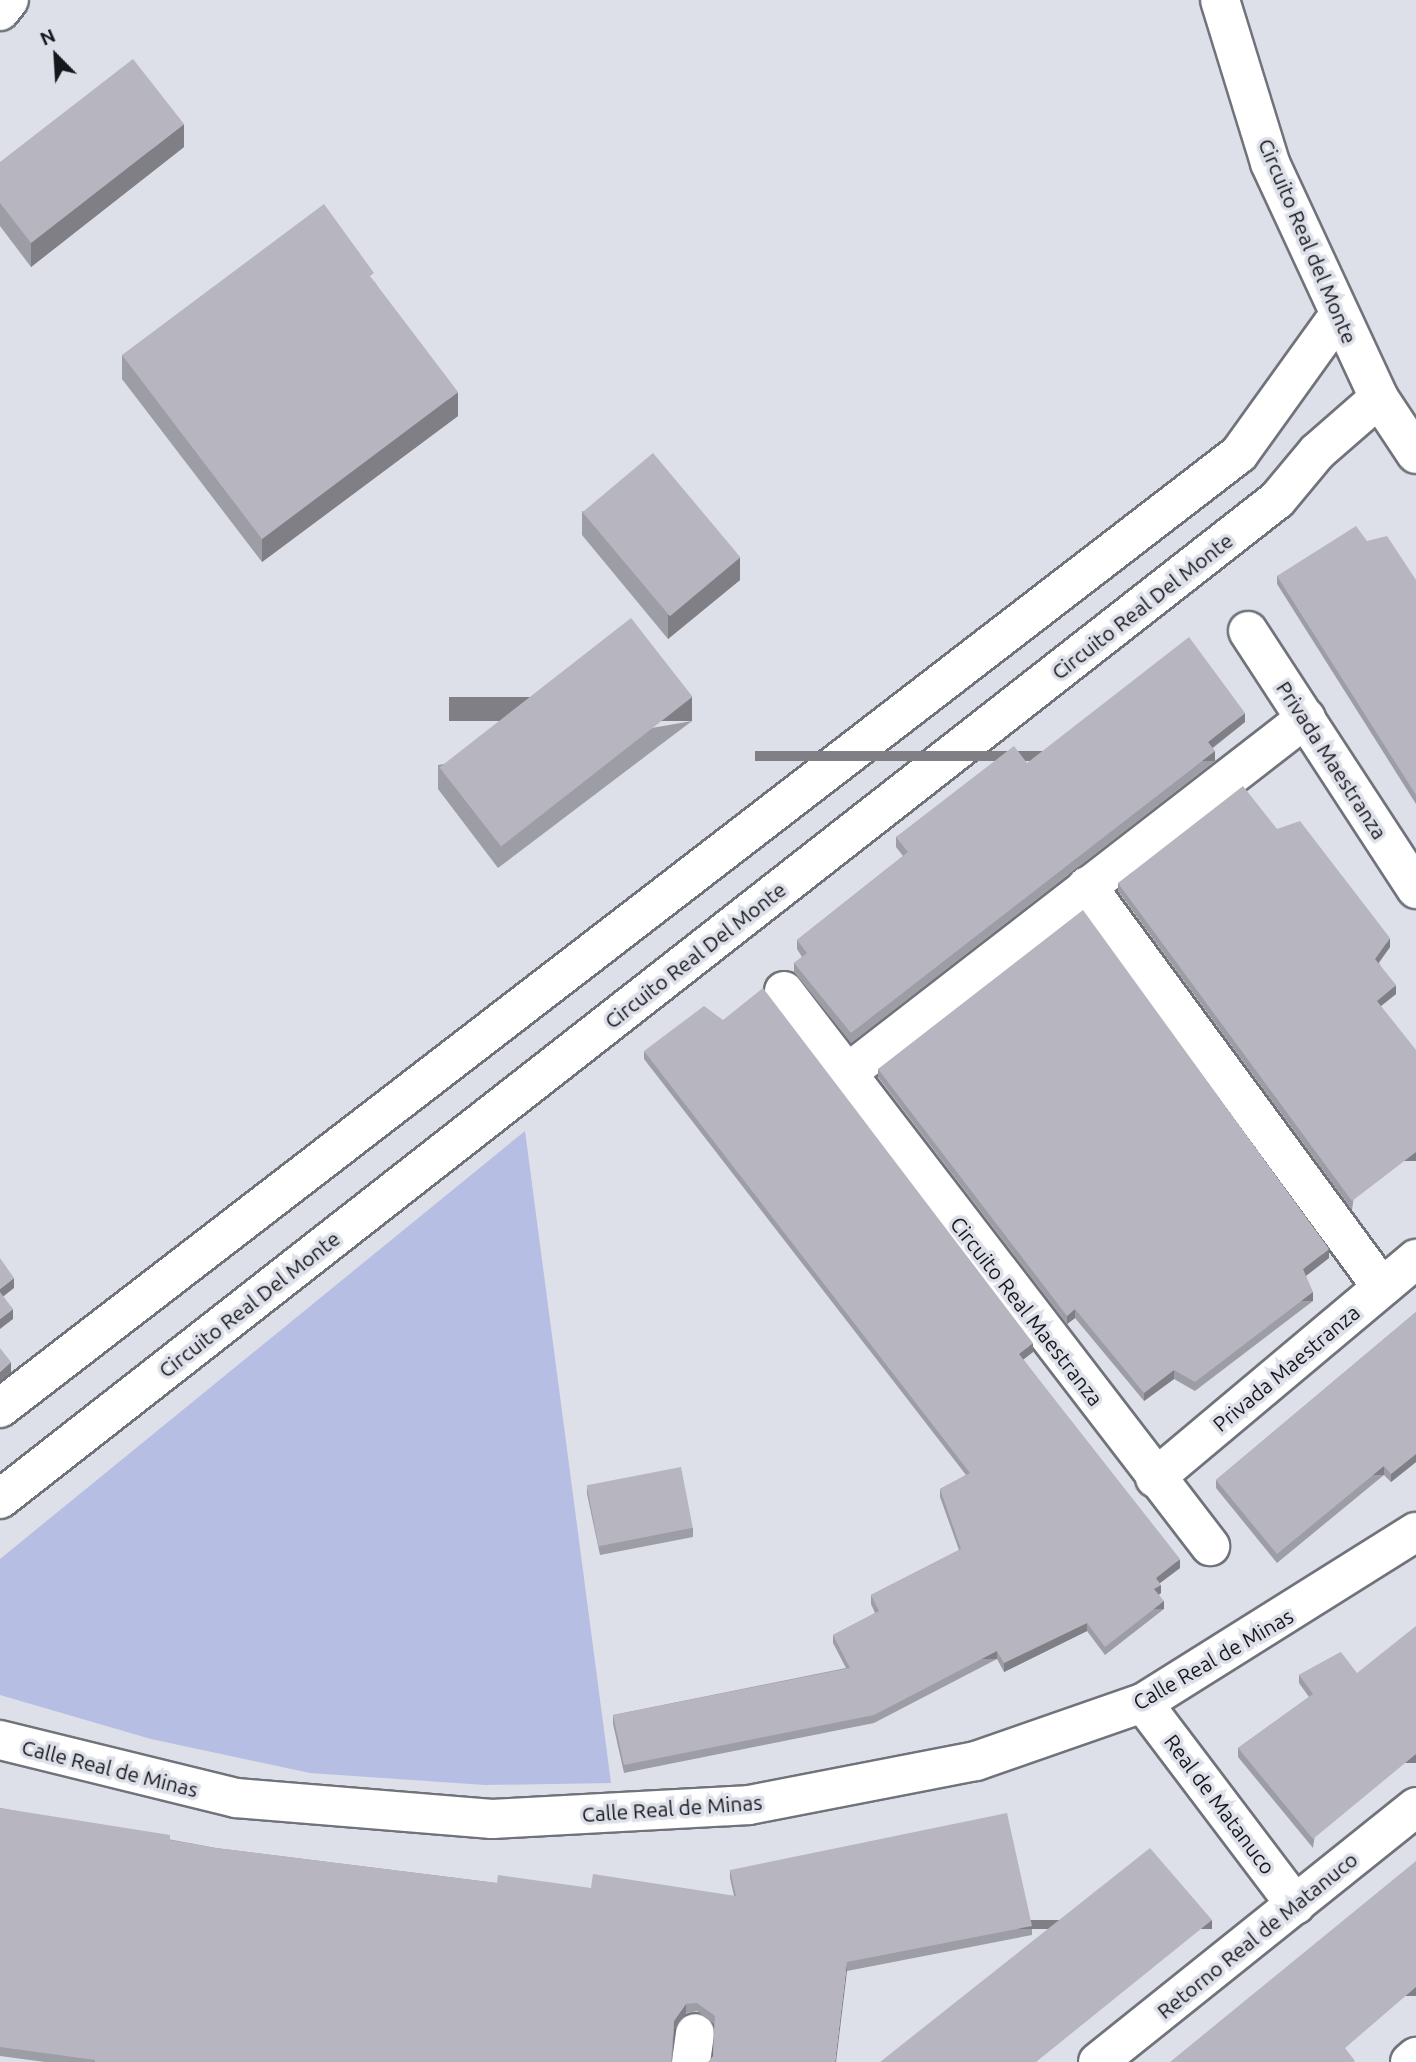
<!DOCTYPE html>
<style>
body{margin:0}
#map{position:relative;width:1416px;height:2062px;overflow:hidden;background:#dddfe9;font-family:Ubuntu,sans-serif}
div>[style]{position:absolute}
[style*='--x']{left:calc(var(--x)*1px);top:calc(var(--y)*1px);width:calc(var(--w)*1px);rotate:calc(var(--a)*1deg)}
.green>*{inset:0;background:#b6bee3}
.roads{filter:drop-shadow(2px 0 #71737b) drop-shadow(-2px 0 #71737b) drop-shadow(0 2px #71737b) drop-shadow(0 -2px #71737b)}
.street>*{height:38px;margin:-19px;padding:0 19px;transform-origin:19px;border-radius:19px;background:#fff}
.secondary>*{height:38px;margin:-19px;padding:0 19px;transform-origin:19px;border-radius:19px;background:#fff}
.wall>*{inset:0;background:#9d9da5}
.shaded-wall>*{inset:0;background:#807f86;transform-origin:0 0}
.building>*{inset:0;background:#b7b6c0;transform-origin:0 0}
span{translate:-50% -50%;white-space:nowrap;text-align:center;line-height:1.15;-webkit-text-stroke:7px #dddfe9;paint-order:stroke}
.street-label{font-size:21px;color:#17181b}
.north{position:absolute;left:21px;top:21px;width:70px;height:70px;-webkit-text-stroke:5px #dddfe9;paint-order:stroke;rotate:336deg;font-size:19px;font-weight:700;line-height:28px;text-align:center;color:#17181b}
.north::after{content:'';display:block;margin:auto;width:24px;height:32px;background:#17181b;clip-path:polygon(50% 0,100% 100%,50% 72%,0 100%)}
</style>
<div id="map">
<div class="green">
<div style="clip-path:polygon(525px 1131px,611px 1783px,485px 1785px,310px 1773px,151px 1739px,0 1695px,0 1559px)"></div>
</div>
<div class="roads">
<div class="street">
<div style="--x:1248;--y:631;--w:308;--a:56.9"></div>
<div style="--x:1087;--y:886;--w:498;--a:53.7"></div>
<div style="--x:784;--y:991;--w:700;--a:52.49"></div>
<div style="--x:845;--y:1075;--w:583;--a:-37.75"></div>
<div style="--x:1155;--y:1478;--w:341;--a:-40"></div>
<div style="--x:1143;--y:1703;--w:253;--a:52.9"></div>
<div style="--x:691;--y:2062;--w:29;--a:-82"></div>
<div style="--x:1098;--y:2062;--w:408;--a:-38.7"></div>
<div style="--x:1410;--y:2062;--w:8;--a:-40"></div>
</div>
<div class="secondary">
<div style="--x:1220;--y:0;--w:170;--a:72.9"></div>
<div style="--x:1270;--y:163;--w:259;--a:65.1"></div>
<div style="--x:1379;--y:398;--w:67;--a:56.5"></div>
<div style="--x:0;--y:11;--w:14;--a:-51"></div>
<div style="--x:0;--y:1408;--w:1564;--a:-37.6"></div>
<div style="--x:1239;--y:454;--w:170;--a:-54.3"></div>
<div style="--x:0;--y:1499;--w:1621;--a:-38.04"></div>
<div style="--x:1277;--y:500;--w:62;--a:-50.2"></div>
<div style="--x:1317;--y:452;--w:82;--a:-41.1"></div>
<div style="--x:0;--y:1740;--w:243;--a:13.8"></div>
<div style="--x:236;--y:1798;--w:257;--a:4.7"></div>
<div style="--x:492;--y:1819;--w:257;--a:-3.1"></div>
<div style="--x:749;--y:1805;--w:231;--a:-11"></div>
<div style="--x:976;--y:1761;--w:177;--a:-19.2"></div>
<div style="--x:1143;--y:1703;--w:322;--a:-32.1"></div>
</div>
</div>
<div class="wall">
<div style="clip-path:polygon(184px 147px,31px 267px,0 226px,0 162px)"></div>
<div style="clip-path:polygon(374px 281px,458px 416px,262px 562px,122px 379px,122px 355px)"></div>
<div style="clip-path:polygon(582px 511px,740px 580px,668px 639px,582px 535px)"></div>
<div style="clip-path:polygon(1367px 541px,1416px 580px,1416px 804px,1277px 584px,1277px 576px)"></div>
<div style="clip-path:polygon(692px 721px,498px 868px,438px 789px,438px 765px)"></div>
<div style="clip-path:polygon(1245px 722px,1213px 748px,1215px 761px,851px 1043px,794px 972px,794px 963px,802px 957px,797px 949px,797px 940px,903px 856px,896px 847px,896px 837px,1027px 763px)"></div>
<div style="clip-path:polygon(1277px 829px,1390px 947px,1379px 963px,1396px 994px,1381px 1006px,1352px 1210px,1118px 891px,1118px 883px)"></div>
<div style="clip-path:polygon(644px 1051px,1033px 1352px,1023px 1359px,1180px 1568px,1160px 1583px,1161px 1593px,1159px 1595px,1164px 1609px,1105px 1655px,1087px 1631px,1004px 1672px,997px 1659px,874px 1723px,624px 1773px,613px 1724px,613px 1715px,846px 1668px,833px 1643px,833px 1635px,875px 1613px,871px 1604px,871px 1595px,959px 1550px,940px 1497px,940px 1489px,966px 1475px,644px 1059px)"></div>
<div style="clip-path:polygon(878px 1069px,1329px 1258px,1306px 1276px,1313px 1301px,1195px 1391px,1174px 1379px,1144px 1401px,1075px 1318px,1067px 1324px,878px 1077px)"></div>
<div style="clip-path:polygon(1416px 1312px,1416px 1462px,1391px 1482px,1384px 1475px,1277px 1563px,1216px 1488px,1216px 1480px)"></div>
<div style="clip-path:polygon(587px 1486px,693px 1528px,693px 1537px,600px 1555px,587px 1494px)"></div>
<div style="clip-path:polygon(1341px 1652px,1313px 1848px,1238px 1757px,1238px 1748px,1309px 1697px,1299px 1683px,1299px 1675px)"></div>
<div style="clip-path:polygon(0 1808px,216px 1848px,497px 1883px,734px 1896px,730px 1878px,730px 1870px,1032px 1926px,1032px 1935px,847px 1971px,713px 2056px,714px 2024px,697px 2011px,686px 2013px,674px 2029px,672px 2062px,45px 2062px,0 2056px)"></div>
</div>
<div class="shaded-wall">
<div style="clip-path:polygon(184px 124px,184px 147px,31px 267px,31px 243px)"></div>
<div style="clip-path:polygon(458px 392px,458px 416px,262px 562px,262px 539px)"></div>
<div style="clip-path:polygon(740px 557px,740px 580px,668px 639px,668px 615px)"></div>
<div style="left:692px;top:697px;width:24px;height:243px;rotate:90deg"></div>
<div style="clip-path:polygon(1245px 713px,1245px 722px,1208px 751px,1208px 742px)"></div>
<div style="left:1215px;top:751px;width:10px;height:460px;rotate:90deg"></div>
<div style="clip-path:polygon(1390px 938px,1390px 947px,1375px 967px,1375px 959px)"></div>
<div style="clip-path:polygon(1396px 985px,1396px 994px,1377px 1009px,1377px 1001px)"></div>
<div style="left:1416px;top:1152px;width:9px;height:81px;rotate:90deg"></div>
<div style="clip-path:polygon(1329px 1249px,1329px 1258px,1303px 1278px,1303px 1269px)"></div>
<div style="clip-path:polygon(14px 1278px,14px 1288px,0 1299px,0 1289px)"></div>
<div style="left:1313px;top:1292px;width:9px;height:148px;rotate:90deg"></div>
<div style="clip-path:polygon(13px 1309px,13px 1319px,0 1329px,0 1319px)"></div>
<div style="clip-path:polygon(1075px 1309px,1075px 1318px,1067px 1324px,1067px 1316px)"></div>
<div style="clip-path:polygon(1033px 1343px,1033px 1352px,1019px 1363px,1019px 1354px)"></div>
<div style="clip-path:polygon(11px 1362px,11px 1372px,0 1381px,0 1372px)"></div>
<div style="clip-path:polygon(1174px 1370px,1174px 1379px,1144px 1401px,1144px 1393px)"></div>
<div style="clip-path:polygon(1416px 1454px,1416px 1462px,1391px 1482px,1391px 1474px)"></div>
<div style="left:1384px;top:1466px;width:9px;height:139px;rotate:90deg"></div>
<div style="clip-path:polygon(1180px 1559px,1180px 1568px,1156px 1586px,1156px 1578px)"></div>
<div style="clip-path:polygon(1161px 1585px,1161px 1593px,1154px 1597px,1154px 1589px)"></div>
<div style="left:1164px;top:1601px;width:8px;height:75px;rotate:90deg"></div>
<div style="clip-path:polygon(1087px 1623px,1087px 1631px,1004px 1672px,1004px 1663px)"></div>
<div style="left:997px;top:1651px;width:8px;height:139px;rotate:90deg"></div>
<div style="left:1416px;top:1754px;width:9px;height:134px;rotate:90deg"></div>
<div style="left:1212px;top:1920px;width:9px;height:226px;rotate:90deg"></div>
<div style="clip-path:polygon(847px 1962px,847px 1971px,836px 2062px,835px 2062px)"></div>
<div style="left:1416px;top:1987px;width:9px;height:94px;rotate:90deg"></div>
<div style="clip-path:polygon(686px 2004px,686px 2013px,674px 2029px,674px 2021px)"></div>
</div>
<div class="building">
<div style="clip-path:polygon(133px 59px,184px 124px,31px 243px,0 203px,0 162px)"></div>
<div style="clip-path:polygon(324px 204px,374px 273px,370px 276px,458px 392px,262px 539px,122px 355px)"></div>
<div style="left:653px;top:453px;width:136px;height:92px;rotate:50deg"></div>
<div style="clip-path:polygon(1356px 526px,1367px 541px,1387px 536px,1416px 580px,1416px 795px,1277px 576px)"></div>
<div style="left:631px;top:618px;width:100px;height:243px;rotate:52deg"></div>
<div style="clip-path:polygon(1189px 637px,1245px 713px,1208px 742px,1215px 751px,851px 1033px,794px 963px,807px 953px,797px 940px,908px 852px,896px 837px,1014px 746px,1027px 763px)"></div>
<div style="clip-path:polygon(1243px 786px,1277px 829px,1300px 821px,1390px 938px,1375px 959px,1396px 985px,1377px 1001px,1416px 1050px,1416px 1152px,1352px 1201px,1118px 883px)"></div>
<div style="clip-path:polygon(1083px 910px,1329px 1249px,1303px 1269px,1313px 1292px,1195px 1382px,1174px 1370px,1144px 1393px,1075px 1309px,1067px 1316px,878px 1069px)"></div>
<div style="clip-path:polygon(763px 988px,1033px 1343px,1019px 1354px,1180px 1559px,1156px 1578px,1161px 1585px,1154px 1589px,1164px 1601px,1105px 1647px,1087px 1623px,1004px 1663px,997px 1651px,874px 1715px,624px 1765px,613px 1715px,850px 1668px,833px 1635px,879px 1611px,871px 1595px,961px 1549px,940px 1489px,970px 1473px,644px 1051px,704px 1006px,723px 1020px)"></div>
<div style="clip-path:polygon(0 1258px,14px 1278px,0 1289px)"></div>
<div style="clip-path:polygon(0 1292px,13px 1309px,0 1319px)"></div>
<div style="clip-path:polygon(1416px 1312px,1416px 1454px,1391px 1474px,1384px 1466px,1277px 1554px,1216px 1480px)"></div>
<div style="clip-path:polygon(0 1348px,11px 1362px,0 1372px)"></div>
<div style="left:681px;top:1467px;width:62px;height:96px;rotate:79deg"></div>
<div style="clip-path:polygon(1416px 1626px,1416px 1754px,1313px 1839px,1238px 1748px,1313px 1694px,1299px 1675px,1341px 1652px,1357px 1673px)"></div>
<div style="clip-path:polygon(0 1808px,170px 1835px,170px 1840px,216px 1848px,497px 1883px,498px 1875px,591px 1888px,593px 1874px,736px 1896px,730px 1870px,1007px 1813px,1032px 1926px,847px 1962px,835px 2062px,708px 2062px,713px 2056px,715px 2016px,697px 2003px,686px 2004px,674px 2021px,671px 2062px,95px 2062px,95px 2060px,0 2047px)"></div>
<div style="clip-path:polygon(1150px 1848px,1212px 1920px,1036px 2062px,880px 2062px)"></div>
<div style="clip-path:polygon(1416px 1861px,1416px 1987px,1345px 2048px,1355px 2061px,1353px 2062px,1170px 2062px)"></div>
</div>
<div class="street-label">
<span style="left:1308px;top:241px;rotate:67deg">Circuito Real del Monte</span>
<span style="left:1142px;top:606px;rotate:-38deg">Circuito Real Del Monte</span>
<span style="left:1332px;top:760px;rotate:57deg">Privada Maestranza</span>
<span style="left:695px;top:955px;rotate:-38deg">Circuito Real Del Monte</span>
<span style="left:249px;top:1304px;rotate:-38deg">Circuito Real Del Monte</span>
<span style="left:1027px;top:1311px;rotate:52deg">Circuito Real Maestranza</span>
<span style="left:1286px;top:1368px;rotate:-40deg">Privada Maestranza</span>
<span style="left:1213px;top:1659px;rotate:-30deg">Calle Real de Minas</span>
<span style="left:110px;top:1768px;rotate:14deg">Calle Real de Minas</span>
<span style="left:1220px;top:1804px;rotate:53deg">Real de Matanuco</span>
<span style="left:672px;top:1808px;rotate:-4deg">Calle Real de Minas</span>
<span style="left:1257px;top:1935px;rotate:-39deg">Retorno Real de Matanuco</span>
</div>
<div class="north">N</div>
</div>
